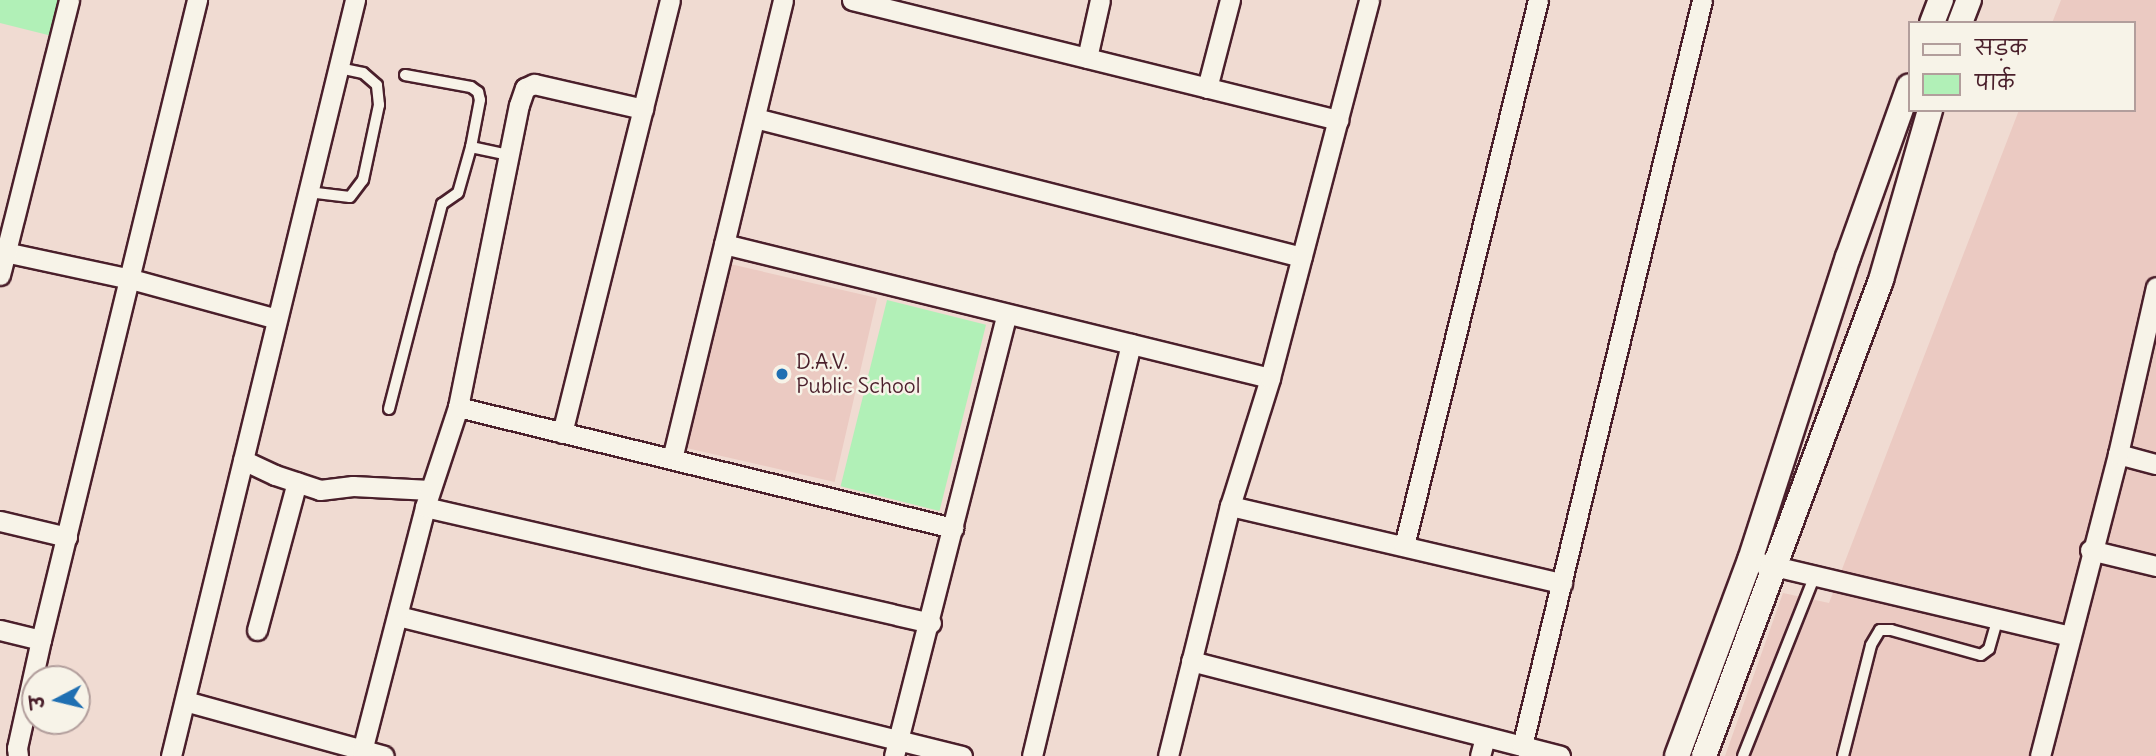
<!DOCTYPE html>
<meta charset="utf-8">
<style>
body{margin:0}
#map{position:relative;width:2156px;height:756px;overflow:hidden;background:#f0dbd2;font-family:Delius,"Playpen Sans Deva",sans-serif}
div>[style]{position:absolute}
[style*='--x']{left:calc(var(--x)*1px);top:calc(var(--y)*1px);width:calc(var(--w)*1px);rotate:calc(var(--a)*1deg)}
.built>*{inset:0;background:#ebcac2;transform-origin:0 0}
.green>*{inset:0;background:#b1f0b7;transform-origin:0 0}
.roads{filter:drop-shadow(2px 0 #4a1f2b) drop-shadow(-2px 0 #4a1f2b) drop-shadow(0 2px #4a1f2b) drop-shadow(0 -2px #4a1f2b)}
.service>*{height:10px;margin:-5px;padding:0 5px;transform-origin:5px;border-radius:5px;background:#f7f3e8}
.minor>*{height:19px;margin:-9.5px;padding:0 9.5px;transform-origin:9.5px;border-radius:9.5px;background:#f7f3e8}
.tertiary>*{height:24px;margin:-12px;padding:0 12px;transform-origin:12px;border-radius:12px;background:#f7f3e8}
.dots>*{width:19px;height:19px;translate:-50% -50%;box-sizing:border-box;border:4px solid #f7f3e8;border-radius:50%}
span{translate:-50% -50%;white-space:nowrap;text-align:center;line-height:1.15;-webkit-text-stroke:5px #f7f3e8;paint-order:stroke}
.poi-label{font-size:21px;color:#4a1f2b}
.left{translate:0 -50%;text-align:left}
.legend{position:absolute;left:1908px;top:21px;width:228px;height:91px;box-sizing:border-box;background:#f7f3e8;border:2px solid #b29e9c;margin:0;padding:9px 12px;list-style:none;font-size:21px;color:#4a1f2b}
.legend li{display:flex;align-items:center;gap:14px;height:35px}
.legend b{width:35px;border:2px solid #b29e9c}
.north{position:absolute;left:21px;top:665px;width:70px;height:70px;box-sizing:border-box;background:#f7f3e8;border:2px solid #b29e9c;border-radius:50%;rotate:263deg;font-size:19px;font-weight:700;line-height:28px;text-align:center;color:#4a1f2b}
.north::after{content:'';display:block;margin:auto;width:24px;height:32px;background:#1f6fb2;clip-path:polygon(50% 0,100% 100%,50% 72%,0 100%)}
</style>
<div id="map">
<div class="built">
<div style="clip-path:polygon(2061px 0,2156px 0,2156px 756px,1725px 756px,1783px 593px,1829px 603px,2019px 110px,2133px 110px,2133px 23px,2052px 23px)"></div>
<div style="left:730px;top:264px;width:151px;height:189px;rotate:13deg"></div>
</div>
<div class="green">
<div style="clip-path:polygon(0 0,61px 0,52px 36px,0 23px)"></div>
<div style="left:887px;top:300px;width:102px;height:192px;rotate:14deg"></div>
</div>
<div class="roads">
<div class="service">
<div style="--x:405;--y:75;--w:67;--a:10.3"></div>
<div style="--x:471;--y:87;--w:9;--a:36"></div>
<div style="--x:478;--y:92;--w:8;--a:76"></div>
<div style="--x:480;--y:100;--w:48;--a:100.8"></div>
<div style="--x:308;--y:192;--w:42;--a:6.8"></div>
<div style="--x:350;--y:197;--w:21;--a:-53"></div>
<div style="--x:363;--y:180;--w:77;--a:-78"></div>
<div style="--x:379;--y:105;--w:20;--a:-96"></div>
<div style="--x:377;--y:85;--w:18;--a:-139"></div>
<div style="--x:363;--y:73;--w:25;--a:-168"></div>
<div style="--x:389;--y:409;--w:212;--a:-75.5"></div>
<div style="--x:442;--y:204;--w:19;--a:-35"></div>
<div style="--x:458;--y:193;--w:48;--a:-74.2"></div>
<div style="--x:471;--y:147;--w:39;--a:12"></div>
<div style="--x:1743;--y:756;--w:195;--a:-68.3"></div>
<div style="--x:1843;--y:756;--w:114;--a:-75.8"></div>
<div style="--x:1871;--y:645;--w:17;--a:-59"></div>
<div style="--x:1880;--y:630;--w:11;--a:0"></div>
<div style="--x:1891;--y:630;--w:93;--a:15.5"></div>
<div style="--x:1981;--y:655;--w:10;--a:-37"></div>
<div style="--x:1989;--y:649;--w:32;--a:-74"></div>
</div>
<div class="minor">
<div style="--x:852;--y:0;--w:501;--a:13.87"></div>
<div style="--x:1087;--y:58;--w:59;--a:-77.4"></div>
<div style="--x:1207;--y:88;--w:91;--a:-75.4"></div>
<div style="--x:755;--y:118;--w:564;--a:14.26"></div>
<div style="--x:724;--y:244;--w:562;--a:13.79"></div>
<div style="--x:0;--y:251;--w:134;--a:12.1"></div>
<div style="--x:131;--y:279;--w:151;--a:15.3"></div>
<div style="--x:0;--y:275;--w:284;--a:-75.9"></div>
<div style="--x:458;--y:407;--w:510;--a:13.74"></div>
<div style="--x:562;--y:433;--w:446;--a:-76"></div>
<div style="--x:2118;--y:454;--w:39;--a:15"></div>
<div style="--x:672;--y:459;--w:472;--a:-76.4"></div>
<div style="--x:243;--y:460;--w:35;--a:25"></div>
<div style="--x:275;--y:475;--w:47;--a:18.4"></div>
<div style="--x:320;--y:490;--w:33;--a:-7"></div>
<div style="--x:353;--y:486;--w:77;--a:3"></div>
<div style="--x:1230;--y:506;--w:341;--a:13.1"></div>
<div style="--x:425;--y:507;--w:519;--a:12.91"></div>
<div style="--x:0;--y:521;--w:69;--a:13.4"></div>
<div style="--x:1404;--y:546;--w:562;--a:-76.21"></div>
<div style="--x:2090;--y:550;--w:68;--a:13.6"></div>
<div style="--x:1761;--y:563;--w:318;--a:13.3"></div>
<div style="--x:398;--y:616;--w:581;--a:13.94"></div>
<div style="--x:0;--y:630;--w:42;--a:13.7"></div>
<div style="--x:257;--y:630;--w:153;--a:-74.9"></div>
<div style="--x:1191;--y:661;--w:381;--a:14.4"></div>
<div style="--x:185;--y:701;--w:206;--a:15.4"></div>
<div style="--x:1522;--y:746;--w:767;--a:-76.43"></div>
<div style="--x:362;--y:751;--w:252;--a:-75.5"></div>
<div style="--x:425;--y:507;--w:105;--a:-71.7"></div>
<div style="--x:458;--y:407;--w:308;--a:-78.6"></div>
<div style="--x:519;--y:105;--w:18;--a:-71"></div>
<div style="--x:525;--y:88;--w:10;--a:-24"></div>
<div style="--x:534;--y:84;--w:112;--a:12.9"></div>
<div style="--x:18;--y:756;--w:8;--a:-97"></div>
<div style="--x:17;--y:748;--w:111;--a:-77.5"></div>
<div style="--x:41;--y:640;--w:659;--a:-76.3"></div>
<div style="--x:171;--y:756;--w:778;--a:-76.32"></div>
<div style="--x:894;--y:756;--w:456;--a:-75.7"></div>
<div style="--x:1032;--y:756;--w:424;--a:-76.5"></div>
<div style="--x:1168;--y:756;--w:258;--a:-76.1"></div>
<div style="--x:1230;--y:506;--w:134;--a:-72.6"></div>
<div style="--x:1270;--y:378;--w:391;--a:-75.3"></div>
<div style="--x:1480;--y:756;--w:20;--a:-75"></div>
<div style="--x:2040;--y:756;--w:312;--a:-75.5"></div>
<div style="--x:2118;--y:454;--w:171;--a:-77.2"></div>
</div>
<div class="tertiary">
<div style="--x:1932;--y:23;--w:25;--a:-69"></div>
<div style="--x:1960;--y:23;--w:25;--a:-69"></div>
<div style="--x:1677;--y:756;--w:209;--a:-69.6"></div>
<div style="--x:1750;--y:560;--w:318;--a:-72.1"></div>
<div style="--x:1848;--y:257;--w:181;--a:-70.3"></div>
<div style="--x:1704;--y:756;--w:508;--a:-69.6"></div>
<div style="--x:1881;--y:280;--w:177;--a:-73.9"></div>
</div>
</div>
<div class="dots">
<div style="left:782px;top:374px;background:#1f6fb2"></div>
</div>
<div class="poi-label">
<span class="left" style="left:796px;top:374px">D.A.V.<br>Public School</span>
</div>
<ul class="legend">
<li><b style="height:9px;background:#f7f3e8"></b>सड़क</li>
<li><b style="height:19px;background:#b1f0b7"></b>पार्क</li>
</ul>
<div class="north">उ</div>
</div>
